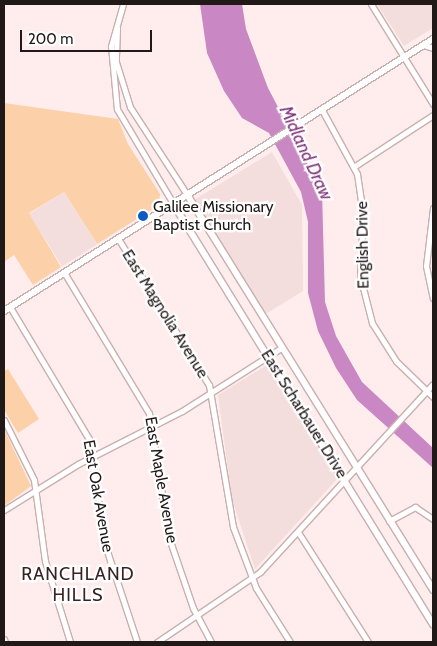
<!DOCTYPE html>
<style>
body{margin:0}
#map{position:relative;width:437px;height:646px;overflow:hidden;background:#ffeded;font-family:Cabin,sans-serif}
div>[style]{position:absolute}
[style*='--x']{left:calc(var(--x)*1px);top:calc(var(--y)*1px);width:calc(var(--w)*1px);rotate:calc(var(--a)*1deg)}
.built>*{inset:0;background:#f3dddd;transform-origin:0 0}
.green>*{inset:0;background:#fcd1aa}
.water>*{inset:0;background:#c988c3}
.roads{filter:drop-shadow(1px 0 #caafaf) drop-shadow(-1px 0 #caafaf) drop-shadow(0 1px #caafaf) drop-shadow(0 -1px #caafaf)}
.minor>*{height:5px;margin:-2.5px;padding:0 2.5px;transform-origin:2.5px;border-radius:2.5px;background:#fff}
.major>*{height:6px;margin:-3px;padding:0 3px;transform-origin:3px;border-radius:3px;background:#fff}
.dots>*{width:14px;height:14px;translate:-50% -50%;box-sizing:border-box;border:2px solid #fff;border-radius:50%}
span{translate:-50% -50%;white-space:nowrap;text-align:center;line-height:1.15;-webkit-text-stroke:4.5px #fff;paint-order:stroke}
.poi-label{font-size:16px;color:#211818}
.left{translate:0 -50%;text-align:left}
.street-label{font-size:16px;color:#211818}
.water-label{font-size:18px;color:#7e327a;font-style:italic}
.neighbourhood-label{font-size:18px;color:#372323;letter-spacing:1px}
.frame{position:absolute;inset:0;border:5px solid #211818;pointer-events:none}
.scale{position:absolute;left:20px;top:30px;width:132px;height:22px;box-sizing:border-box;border:2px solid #211818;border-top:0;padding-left:6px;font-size:15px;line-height:18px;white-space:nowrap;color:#211818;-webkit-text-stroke:4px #fff;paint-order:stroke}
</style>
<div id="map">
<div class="built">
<div style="clip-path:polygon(377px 4px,433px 4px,433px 28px,404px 46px)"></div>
<div style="clip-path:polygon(272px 152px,302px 205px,303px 291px,264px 315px,194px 200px)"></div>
<div style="left:64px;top:192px;width:62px;height:41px;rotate:58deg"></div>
<div style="clip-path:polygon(267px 365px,338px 478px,255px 569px,232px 499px,218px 395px)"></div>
</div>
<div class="green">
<div style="clip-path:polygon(4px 103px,118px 119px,128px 144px,160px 194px,159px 205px,97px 244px,64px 192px,29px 213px,61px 267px,33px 285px,14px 255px,4px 262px)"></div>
<div style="clip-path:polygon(8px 369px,39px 419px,18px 433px,4px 410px,4px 371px)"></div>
<div style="clip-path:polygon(4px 429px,31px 486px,4px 506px)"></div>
</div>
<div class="water">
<div style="clip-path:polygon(200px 4px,242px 4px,246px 29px,268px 88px,322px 191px,325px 302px,336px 336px,362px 382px,433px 448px,433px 468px,357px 400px,336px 368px,318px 331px,308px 293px,308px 222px,301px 192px,269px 133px,242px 118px,224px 91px,207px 53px)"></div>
</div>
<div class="roads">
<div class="minor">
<div style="--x:123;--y:4;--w:44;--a:105.9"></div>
<div style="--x:111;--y:46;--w:63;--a:84.6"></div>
<div style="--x:117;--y:109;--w:112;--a:59.3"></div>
<div style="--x:371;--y:4;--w:118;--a:58.2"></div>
<div style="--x:117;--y:28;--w:34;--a:92"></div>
<div style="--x:116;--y:62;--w:47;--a:72.7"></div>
<div style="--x:130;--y:107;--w:106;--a:56.9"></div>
<div style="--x:424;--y:45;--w:9;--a:18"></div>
<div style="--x:322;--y:110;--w:73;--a:61.3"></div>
<div style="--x:357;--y:174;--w:40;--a:81.5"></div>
<div style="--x:363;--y:214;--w:62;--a:92.8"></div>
<div style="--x:360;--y:276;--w:49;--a:75.7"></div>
<div style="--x:372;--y:323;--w:45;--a:57.7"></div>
<div style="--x:396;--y:361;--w:52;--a:44.2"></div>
<div style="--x:355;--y:166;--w:93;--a:-33.2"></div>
<div style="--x:433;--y:208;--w:58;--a:96.9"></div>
<div style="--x:426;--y:266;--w:33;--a:78"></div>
<div style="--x:119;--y:240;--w:171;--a:58.2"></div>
<div style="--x:209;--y:385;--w:144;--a:80.4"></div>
<div style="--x:233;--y:527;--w:65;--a:69.3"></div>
<div style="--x:256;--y:588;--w:64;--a:57.8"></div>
<div style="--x:65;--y:274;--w:162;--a:58.9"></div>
<div style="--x:149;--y:413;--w:127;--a:80.9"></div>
<div style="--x:169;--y:538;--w:74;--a:71.1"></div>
<div style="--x:193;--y:608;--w:38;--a:62"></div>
<div style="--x:10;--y:307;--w:154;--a:59.1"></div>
<div style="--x:89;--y:439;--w:107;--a:81.4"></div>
<div style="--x:105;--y:545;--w:102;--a:71.7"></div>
<div style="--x:4;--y:420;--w:67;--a:63.4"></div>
<div style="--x:34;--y:480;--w:82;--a:82.3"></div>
<div style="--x:45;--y:561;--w:85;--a:72.8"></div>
<div style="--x:4;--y:510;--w:87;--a:-31.9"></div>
<div style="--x:78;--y:464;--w:117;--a:-27"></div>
<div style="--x:182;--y:411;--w:117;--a:-32.5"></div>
<div style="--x:389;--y:521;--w:30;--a:-28"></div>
<div style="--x:415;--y:507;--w:22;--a:34"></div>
<div style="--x:298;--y:532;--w:130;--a:57.5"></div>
<div style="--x:4;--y:639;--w:3;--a:72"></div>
<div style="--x:157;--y:642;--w:125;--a:-34.2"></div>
<div style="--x:260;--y:572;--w:255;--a:-47.4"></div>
</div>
<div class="major">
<div style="--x:188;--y:196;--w:464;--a:58.1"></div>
<div style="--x:174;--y:205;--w:493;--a:58.3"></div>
<div style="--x:4;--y:311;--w:508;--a:-32.38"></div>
</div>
</div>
<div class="dots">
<div style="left:143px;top:216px;background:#0d5ac4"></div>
</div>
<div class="poi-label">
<span class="left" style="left:153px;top:216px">Galilee Missionary<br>Baptist Church</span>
</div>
<div class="street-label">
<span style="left:363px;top:245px;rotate:-91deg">English Drive</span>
<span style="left:165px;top:314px;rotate:58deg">East Magnolia Avenue</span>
<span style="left:304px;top:414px;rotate:58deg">East Scharbauer Drive</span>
<span style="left:161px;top:480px;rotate:80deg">East Maple Avenue</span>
<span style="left:98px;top:496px;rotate:80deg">East Oak Avenue</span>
</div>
<div class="water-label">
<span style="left:306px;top:153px;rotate:65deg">Midland Draw</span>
</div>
<div class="neighbourhood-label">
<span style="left:78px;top:585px">RANCHLAND<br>HILLS</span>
</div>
<div class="frame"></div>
<div class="scale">200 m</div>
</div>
